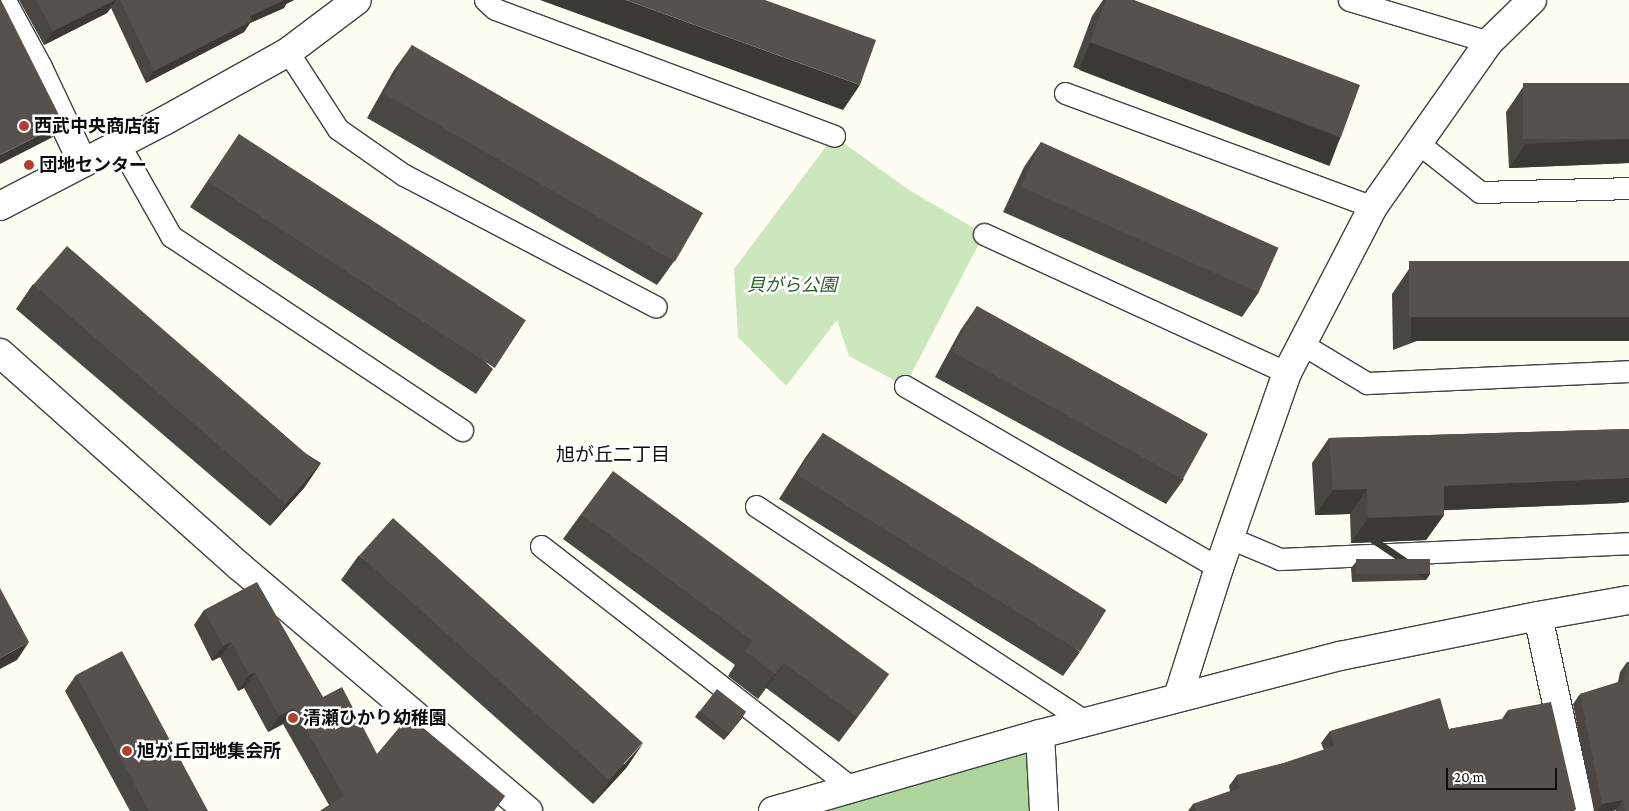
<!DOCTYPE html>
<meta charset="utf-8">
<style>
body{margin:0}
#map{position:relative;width:1629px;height:811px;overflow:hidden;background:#fefdf1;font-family:"Crimson Pro","Noto Sans JP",serif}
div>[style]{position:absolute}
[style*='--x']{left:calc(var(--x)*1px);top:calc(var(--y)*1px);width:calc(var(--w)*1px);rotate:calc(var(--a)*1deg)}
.green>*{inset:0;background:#cce6bd}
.forest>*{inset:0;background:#aed59e}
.roads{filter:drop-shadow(1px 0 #414141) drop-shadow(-1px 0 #414141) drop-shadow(0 1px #414141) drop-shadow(0 -1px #414141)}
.service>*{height:21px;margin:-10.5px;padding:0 10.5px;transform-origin:10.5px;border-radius:10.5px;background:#fff}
.minor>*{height:28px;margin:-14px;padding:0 14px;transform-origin:14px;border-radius:14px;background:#fff}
.tertiary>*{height:28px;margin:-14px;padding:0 14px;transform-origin:14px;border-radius:14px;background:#fff}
.wall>*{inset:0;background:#4a4641}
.shaded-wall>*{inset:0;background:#3c3935;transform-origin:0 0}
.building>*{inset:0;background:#56514c;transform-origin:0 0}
.dots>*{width:14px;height:14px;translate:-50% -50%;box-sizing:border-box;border:2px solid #fff;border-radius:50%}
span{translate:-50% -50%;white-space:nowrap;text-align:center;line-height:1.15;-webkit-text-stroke:5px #fff;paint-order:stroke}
.poi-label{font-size:18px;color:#0e0e0e;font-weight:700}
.left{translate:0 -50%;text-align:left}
.park-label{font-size:18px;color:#276124;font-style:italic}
.neighbourhood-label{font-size:19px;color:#0e0e0e}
.scale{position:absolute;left:1446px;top:768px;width:111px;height:22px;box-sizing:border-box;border:2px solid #0e0e0e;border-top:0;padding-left:6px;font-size:15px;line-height:18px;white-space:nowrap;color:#0e0e0e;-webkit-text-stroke:4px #fff;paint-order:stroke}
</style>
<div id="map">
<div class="green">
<div style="clip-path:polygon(834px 136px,909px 190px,984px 234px,905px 386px,849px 356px,837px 320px,786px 386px,738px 337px,734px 269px)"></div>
</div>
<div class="forest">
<div style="clip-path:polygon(1040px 734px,1044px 811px,773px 811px)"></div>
</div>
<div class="roads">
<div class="service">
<div style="--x:485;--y:0;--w:13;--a:42"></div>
<div style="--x:495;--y:9;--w:362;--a:20.5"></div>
<div style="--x:1349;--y:0;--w:146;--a:16.7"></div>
<div style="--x:288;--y:52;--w:92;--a:57"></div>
<div style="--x:338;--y:129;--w:80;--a:34.9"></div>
<div style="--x:404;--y:175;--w:284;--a:27.6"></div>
<div style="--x:1065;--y:93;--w:328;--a:20.3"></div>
<div style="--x:1418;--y:143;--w:79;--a:38.3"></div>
<div style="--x:1480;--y:192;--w:149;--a:-1.5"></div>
<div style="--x:119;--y:144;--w:106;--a:60.5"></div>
<div style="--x:171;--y:236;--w:350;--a:33.7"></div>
<div style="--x:984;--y:234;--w:333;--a:24.6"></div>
<div style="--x:1302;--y:344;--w:76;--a:31"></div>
<div style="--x:1367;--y:383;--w:262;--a:-2.6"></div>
<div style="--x:905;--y:386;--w:363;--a:30.1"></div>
<div style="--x:756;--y:506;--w:397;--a:33.2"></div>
<div style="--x:1230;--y:538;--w:54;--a:22.8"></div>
<div style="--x:1280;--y:559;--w:349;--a:-2.6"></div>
<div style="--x:541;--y:546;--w:394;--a:37.9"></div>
</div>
<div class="minor">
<div style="--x:1;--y:0;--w:77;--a:61.4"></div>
<div style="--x:38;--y:68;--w:105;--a:64.7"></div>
<div style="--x:0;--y:353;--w:320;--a:41.7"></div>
<div style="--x:239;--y:566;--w:379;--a:40.3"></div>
<div style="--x:1538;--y:616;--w:199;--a:77.8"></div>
<div style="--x:1178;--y:697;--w:135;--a:-72.4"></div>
<div style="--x:1219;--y:568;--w:207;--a:-70.8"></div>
<div style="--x:1287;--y:373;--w:187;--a:-62.6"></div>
<div style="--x:1373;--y:207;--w:202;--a:-54.9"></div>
<div style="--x:1489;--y:42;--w:60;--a:-44.3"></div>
<div style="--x:1040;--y:734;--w:77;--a:87"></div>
<div style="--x:773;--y:811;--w:278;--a:-16.1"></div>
<div style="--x:1040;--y:734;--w:310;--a:-14.6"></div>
<div style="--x:1340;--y:656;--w:202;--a:-11.4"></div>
<div style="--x:1538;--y:616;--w:92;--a:-10"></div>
</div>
<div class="tertiary">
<div style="--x:0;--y:206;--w:185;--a:-27.4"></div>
<div style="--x:164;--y:121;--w:142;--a:-29.1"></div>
<div style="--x:288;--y:52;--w:86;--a:-37"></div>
</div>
</div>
<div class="wall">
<div style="clip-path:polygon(19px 0,294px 0,286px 4px,284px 8px,250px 23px,244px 32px,146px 83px,111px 8px,107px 13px,44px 45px)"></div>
<div style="clip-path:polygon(1103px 0,1134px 0,1341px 137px,1324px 162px,1073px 67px,1092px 16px)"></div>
<div style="clip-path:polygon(412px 45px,675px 260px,657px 285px,367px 118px,394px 70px)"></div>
<div style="clip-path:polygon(1629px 83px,1629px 163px,1509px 168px,1506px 112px,1523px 87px)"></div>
<div style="clip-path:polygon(239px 134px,493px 369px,476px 394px,190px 207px)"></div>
<div style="clip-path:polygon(1041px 142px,1259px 292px,1242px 317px,1003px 212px,1024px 167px)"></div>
<div style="clip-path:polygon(1629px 261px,1393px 350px,1392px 294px,1409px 269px)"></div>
<div style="clip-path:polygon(33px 284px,321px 463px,304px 488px,270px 526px,16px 309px)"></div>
<div style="clip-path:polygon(977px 306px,1184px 479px,1166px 504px,935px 377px,960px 331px)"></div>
<div style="clip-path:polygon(1629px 429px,1629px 502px,1621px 503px,1444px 510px,1444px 515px,1426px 540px,1351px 543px,1350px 514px,1315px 515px,1312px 463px,1329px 438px)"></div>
<div style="clip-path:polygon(823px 433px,1080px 652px,1063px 676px,779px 499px,805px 458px)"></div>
<div style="clip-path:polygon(581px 514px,889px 674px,839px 742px,766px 688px,758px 699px,728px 676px,735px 665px,563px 539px)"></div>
<div style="clip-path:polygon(359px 555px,627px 767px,593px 804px,341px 580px)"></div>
<div style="clip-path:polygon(1356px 562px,1430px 574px,1426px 580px,1352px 582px,1351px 568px)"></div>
<div style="clip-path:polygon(204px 610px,323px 697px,377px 754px,505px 796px,494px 811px,320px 811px,329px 805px,283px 724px,268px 732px,244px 688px,238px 691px,220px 657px,212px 661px,194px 625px)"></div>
<div style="clip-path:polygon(1627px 662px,1629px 811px,1616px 811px,1616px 810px,1612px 811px,1594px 811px,1573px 704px,1580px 694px,1618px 682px,1620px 672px)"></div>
<div style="clip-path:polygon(76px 675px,208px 811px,130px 811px,65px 691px)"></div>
<div style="clip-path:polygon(1508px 710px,1576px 809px,1574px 811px,1188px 811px,1193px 804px,1230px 791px,1229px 786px,1237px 775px,1284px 763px,1324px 750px,1321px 743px,1330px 731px,1449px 729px,1502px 719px)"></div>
<div style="clip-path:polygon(699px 711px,742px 718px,724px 740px,695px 717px)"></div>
</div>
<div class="shaded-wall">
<div style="clip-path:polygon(115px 0,116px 0,107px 13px,44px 45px,53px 31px)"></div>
<div style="clip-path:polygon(284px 0,294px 0,286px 4px,284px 8px,250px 23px,244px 32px,146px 83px,154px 71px,250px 16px)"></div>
<div style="clip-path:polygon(540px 0,626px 0,860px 85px,843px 110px)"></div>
<div style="left:1090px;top:42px;width:268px;height:30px;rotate:21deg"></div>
<div style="clip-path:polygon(63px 123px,53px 137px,0 164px,0 155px)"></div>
<div style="clip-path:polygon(1629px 139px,1629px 163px,1509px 168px,1526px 144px)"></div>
<div style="left:1629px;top:317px;width:24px;height:218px;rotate:90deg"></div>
<div style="clip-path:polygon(321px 463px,304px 488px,270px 526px,288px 502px)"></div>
<div style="clip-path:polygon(1629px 478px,1629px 502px,1621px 503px,1426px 511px,1444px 486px)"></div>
<div style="clip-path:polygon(1367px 489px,1350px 514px,1315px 515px,1333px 490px)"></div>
<div style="clip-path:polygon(1444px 515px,1426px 540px,1351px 543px,1368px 518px)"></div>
<div style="left:1430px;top:574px;width:7px;height:74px;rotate:124deg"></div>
<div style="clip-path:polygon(29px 642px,17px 660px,0 669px,0 658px)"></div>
<div style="clip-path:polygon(231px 642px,220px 657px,212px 661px,223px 646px)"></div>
<div style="clip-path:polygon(784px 663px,766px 688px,758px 699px,775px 674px)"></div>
<div style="clip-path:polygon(255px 672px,244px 688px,238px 691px,249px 675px)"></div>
<div style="clip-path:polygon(889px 674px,871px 699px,839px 742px,857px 717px)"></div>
<div style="clip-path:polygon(294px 708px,283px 724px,268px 732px,279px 716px)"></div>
<div style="clip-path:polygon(746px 712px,742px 718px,724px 740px,728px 733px)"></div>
<div style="clip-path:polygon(644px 742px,627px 767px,593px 804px,611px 779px)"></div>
<div style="clip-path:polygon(1623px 800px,1616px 810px,1612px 811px,1597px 811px,1602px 804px)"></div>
</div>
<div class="building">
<div style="clip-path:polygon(0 0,1px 0,63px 123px,0 155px)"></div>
<div style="clip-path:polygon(36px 0,115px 0,53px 31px)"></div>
<div style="clip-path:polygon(120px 0,284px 0,250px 16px,252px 21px,154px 71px)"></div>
<div style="clip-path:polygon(626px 0,765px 0,876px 40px,860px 85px)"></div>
<div style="clip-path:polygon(1106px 0,1134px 0,1360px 85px,1341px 137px,1090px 42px)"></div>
<div style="left:412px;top:45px;width:336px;height:56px;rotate:30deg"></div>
<div style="left:1629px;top:83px;width:56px;height:106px;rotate:90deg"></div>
<div style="left:239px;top:134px;width:342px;height:57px;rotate:33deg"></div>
<div style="left:1041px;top:142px;width:260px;height:49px;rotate:24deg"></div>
<div style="left:67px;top:246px;width:334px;height:51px;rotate:41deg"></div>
<div style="left:1629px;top:261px;width:56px;height:220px;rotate:90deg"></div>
<div style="left:977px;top:306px;width:264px;height:52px;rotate:29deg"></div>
<div style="clip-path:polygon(1628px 429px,1629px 429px,1629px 478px,1444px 486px,1444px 515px,1368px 518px,1367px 489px,1333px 490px,1329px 438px)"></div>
<div style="left:823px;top:433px;width:334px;height:49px;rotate:32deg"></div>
<div style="clip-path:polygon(613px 471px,889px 674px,857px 717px,784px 663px,775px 674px,745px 651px,753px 641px,581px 514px)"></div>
<div style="left:393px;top:518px;width:336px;height:50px;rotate:42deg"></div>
<div style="left:1430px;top:559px;width:15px;height:74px;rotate:90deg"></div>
<div style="clip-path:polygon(257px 582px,323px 697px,342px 687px,377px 754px,409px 716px,505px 796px,493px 811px,320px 811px,344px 796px,294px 708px,279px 716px,255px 672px,249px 675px,231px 642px,223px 646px,204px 610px)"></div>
<div style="clip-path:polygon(0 588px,29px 642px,0 658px)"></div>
<div style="clip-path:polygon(122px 651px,208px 811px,149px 811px,76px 675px)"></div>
<div style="clip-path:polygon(1627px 662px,1629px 662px,1629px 811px,1625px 811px,1623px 800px,1602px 804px,1580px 694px,1624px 681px)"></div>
<div style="left:717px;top:689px;width:37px;height:28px;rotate:38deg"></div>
<div style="clip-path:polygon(1440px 698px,1449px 729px,1509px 718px,1508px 710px,1551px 702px,1576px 809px,1565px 811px,1195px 811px,1196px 811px,1193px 804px,1240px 788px,1237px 775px,1284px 763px,1334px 746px,1330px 731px)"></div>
</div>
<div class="dots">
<div style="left:24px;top:126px;background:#b33f32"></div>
<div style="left:29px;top:165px;background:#b33f32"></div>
<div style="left:293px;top:718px;background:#b33f32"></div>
<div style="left:127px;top:751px;background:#b33f32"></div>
</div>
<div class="poi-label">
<span class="left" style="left:34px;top:126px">西武中央商店街</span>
<span class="left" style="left:39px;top:165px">団地センター</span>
<span class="left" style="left:303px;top:718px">清瀬ひかり幼稚園</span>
<span class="left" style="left:137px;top:751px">旭が丘団地集会所</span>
</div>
<div class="park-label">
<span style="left:792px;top:285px">貝がら公園</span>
</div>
<div class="neighbourhood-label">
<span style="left:613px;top:455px">旭が丘二丁目</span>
</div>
<div class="scale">20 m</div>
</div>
